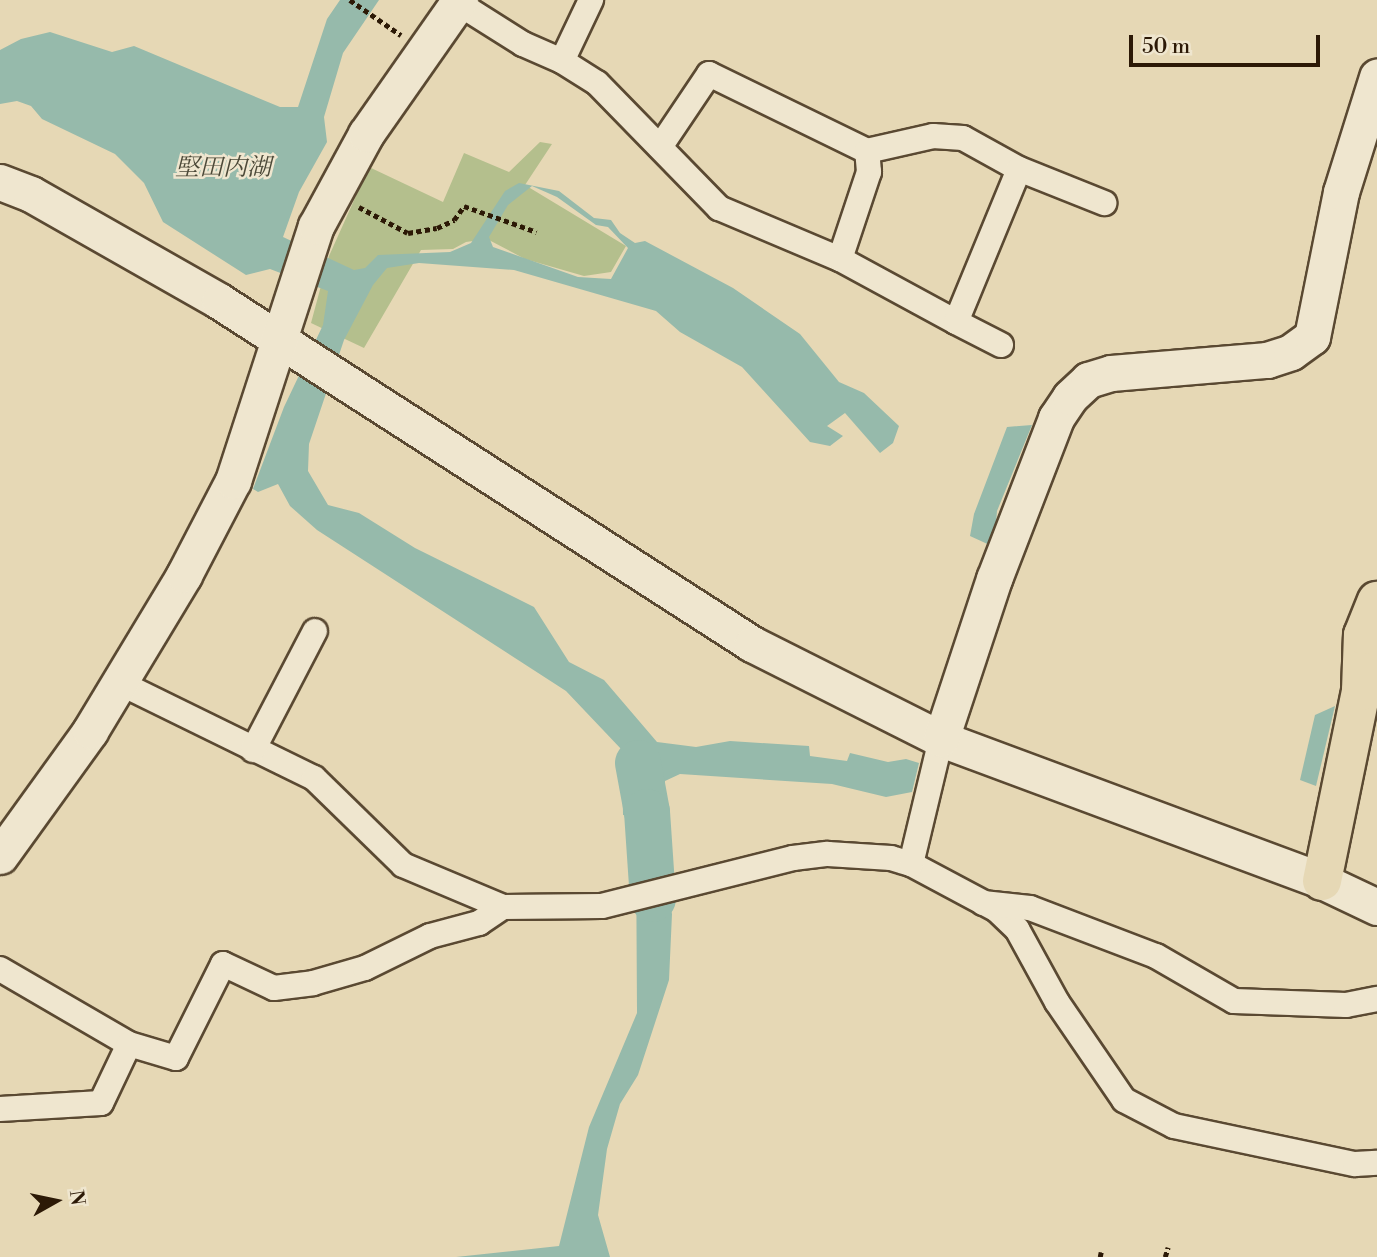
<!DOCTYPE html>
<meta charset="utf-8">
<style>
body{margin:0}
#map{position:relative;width:1377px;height:1257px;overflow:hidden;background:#e6d8b5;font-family:"Libre Bodoni","Noto Serif JP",serif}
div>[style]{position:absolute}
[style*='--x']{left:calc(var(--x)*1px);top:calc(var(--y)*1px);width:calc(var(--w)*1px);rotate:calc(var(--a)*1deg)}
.green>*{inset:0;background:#b4bf8d}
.water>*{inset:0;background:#96baab}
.river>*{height:46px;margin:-23px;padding:0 23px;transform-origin:23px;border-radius:23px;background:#96baab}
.path>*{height:4.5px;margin-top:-2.25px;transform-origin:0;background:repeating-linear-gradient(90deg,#2c1906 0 5px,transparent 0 8.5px)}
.roads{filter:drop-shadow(2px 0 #5a4932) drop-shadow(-2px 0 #5a4932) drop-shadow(0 2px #5a4932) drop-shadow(0 -2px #5a4932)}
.street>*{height:24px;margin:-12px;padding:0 12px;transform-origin:12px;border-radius:12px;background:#efe6cf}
.secondary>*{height:35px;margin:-17.5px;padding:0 17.5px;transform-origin:17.5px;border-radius:17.5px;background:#efe6cf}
.highway>*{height:38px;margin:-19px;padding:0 19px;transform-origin:19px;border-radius:19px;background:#e6d8b5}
span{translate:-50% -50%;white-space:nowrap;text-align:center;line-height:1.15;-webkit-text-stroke:5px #efe6cf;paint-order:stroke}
.water-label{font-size:24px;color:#4c4938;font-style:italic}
.north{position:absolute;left:21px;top:1166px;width:70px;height:70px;-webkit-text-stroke:5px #efe6cf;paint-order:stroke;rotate:81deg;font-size:19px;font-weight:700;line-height:28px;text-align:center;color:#2c1906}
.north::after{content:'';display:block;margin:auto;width:24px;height:32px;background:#2c1906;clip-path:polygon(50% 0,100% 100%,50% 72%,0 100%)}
.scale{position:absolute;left:1129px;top:35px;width:191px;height:32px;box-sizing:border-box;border:4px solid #2c1906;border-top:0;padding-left:9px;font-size:21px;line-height:24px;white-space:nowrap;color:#2c1906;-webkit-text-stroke:5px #efe6cf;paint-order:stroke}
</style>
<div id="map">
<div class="green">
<div style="clip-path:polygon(540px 142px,552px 144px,525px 185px,626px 246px,611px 272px,584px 276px,525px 259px,487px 239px,466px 242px,453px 249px,421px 250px,364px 348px,311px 323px,329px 256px,369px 167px,443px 202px,464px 153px,509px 172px)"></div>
</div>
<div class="water">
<div style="clip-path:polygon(evenodd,340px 0,379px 0,343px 53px,324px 117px,327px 142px,299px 192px,283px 237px,354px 270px,365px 268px,378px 255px,450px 252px,471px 243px,505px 191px,519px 183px,559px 191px,594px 218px,611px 220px,620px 233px,635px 243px,645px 241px,733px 288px,800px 334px,839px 382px,864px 393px,899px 426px,893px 443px,880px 453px,845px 413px,827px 426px,843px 436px,830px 446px,810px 442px,742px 367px,680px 332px,656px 311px,514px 270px,419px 263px,387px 268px,373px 285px,344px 340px,309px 444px,308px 471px,328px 505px,359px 513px,415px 548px,534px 607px,569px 662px,604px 680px,657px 742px,696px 747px,730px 741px,809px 746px,810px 756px,847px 761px,850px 753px,888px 762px,906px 759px,919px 763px,912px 792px,886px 797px,832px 784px,680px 774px,665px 781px,659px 823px,632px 827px,629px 816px,623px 815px,622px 750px,566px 691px,317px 530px,290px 506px,278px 484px,258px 492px,253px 489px,284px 407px,323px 325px,328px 291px,270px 269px,246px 275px,163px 222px,144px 183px,115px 154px,42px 119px,31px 106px,17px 101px,0 104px,0 50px,21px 39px,50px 32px,112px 52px,134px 46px,280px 107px,298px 107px,327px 19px,340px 0,532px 186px,557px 197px,596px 225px,608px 227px,628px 248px,611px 279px,578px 277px,493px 247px,489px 237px,508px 205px,532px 186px)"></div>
<div style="clip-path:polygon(1032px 425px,997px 511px,994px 547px,970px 536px,974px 514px,1007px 427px)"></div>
<div style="clip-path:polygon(1335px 706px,1316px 786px,1300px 780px,1315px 715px)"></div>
<div style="clip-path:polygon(657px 838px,672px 914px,669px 980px,638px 1075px,620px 1104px,607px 1149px,598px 1215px,610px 1257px,456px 1257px,559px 1246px,589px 1127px,637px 1013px,636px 841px)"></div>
</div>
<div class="river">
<div style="--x:638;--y:763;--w:50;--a:79.6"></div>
<div style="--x:647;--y:812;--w:87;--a:86.1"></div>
</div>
<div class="path">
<div style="--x:350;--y:0;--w:62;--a:34.5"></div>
<div style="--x:359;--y:207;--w:55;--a:28"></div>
<div style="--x:408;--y:233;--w:29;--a:-10"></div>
<div style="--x:437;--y:228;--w:19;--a:-25"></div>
<div style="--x:454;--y:220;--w:17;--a:-54"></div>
<div style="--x:464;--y:206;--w:77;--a:19.6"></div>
<div style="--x:1100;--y:1257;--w:5;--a:-79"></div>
<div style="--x:1165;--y:1257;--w:10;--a:-73"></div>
</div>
<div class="roads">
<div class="street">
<div style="--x:458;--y:3;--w:77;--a:32.2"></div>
<div style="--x:523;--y:44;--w:43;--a:23.6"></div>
<div style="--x:562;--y:61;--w:68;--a:-64.6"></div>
<div style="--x:562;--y:61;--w:41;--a:32.2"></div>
<div style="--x:597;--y:83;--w:175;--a:45.7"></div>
<div style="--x:719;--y:208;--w:131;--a:22.9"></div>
<div style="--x:840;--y:259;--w:132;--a:28.5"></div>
<div style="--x:660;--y:147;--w:88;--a:-56.1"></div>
<div style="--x:709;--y:74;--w:176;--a:26"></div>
<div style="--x:867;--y:151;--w:68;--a:-12.8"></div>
<div style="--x:933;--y:136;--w:30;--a:4"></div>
<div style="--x:963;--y:138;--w:64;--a:29"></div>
<div style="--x:1019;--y:169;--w:92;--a:21.8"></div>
<div style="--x:840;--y:259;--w:92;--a:-71.6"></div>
<div style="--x:869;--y:172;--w:21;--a:-95"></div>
<div style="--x:1001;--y:345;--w:51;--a:-152.9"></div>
<div style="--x:956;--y:322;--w:165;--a:-67.6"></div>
<div style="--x:118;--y:682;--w:218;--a:26.1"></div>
<div style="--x:314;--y:778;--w:124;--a:44.3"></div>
<div style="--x:403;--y:865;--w:108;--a:22.8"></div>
<div style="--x:503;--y:907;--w:99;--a:-0.6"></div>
<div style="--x:602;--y:906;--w:197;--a:-14.1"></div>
<div style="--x:793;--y:858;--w:35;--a:-7"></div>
<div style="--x:828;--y:854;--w:63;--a:3.6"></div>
<div style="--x:891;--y:858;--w:21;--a:17"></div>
<div style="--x:911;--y:864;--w:98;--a:28.1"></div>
<div style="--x:997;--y:910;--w:28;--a:44"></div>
<div style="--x:1017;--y:929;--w:83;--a:61.3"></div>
<div style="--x:1057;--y:1002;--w:119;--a:55.6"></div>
<div style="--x:1124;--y:1100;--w:56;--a:27.5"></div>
<div style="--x:1174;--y:1126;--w:185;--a:11.9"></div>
<div style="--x:1355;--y:1164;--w:22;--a:-3"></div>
<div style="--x:253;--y:750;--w:134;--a:-62.5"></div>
<div style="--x:911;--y:864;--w:129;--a:-76.5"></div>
<div style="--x:983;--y:903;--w:47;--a:6.1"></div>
<div style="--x:1030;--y:908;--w:135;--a:20.9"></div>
<div style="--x:1156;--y:956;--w:90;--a:30"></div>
<div style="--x:1234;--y:1001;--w:112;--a:2"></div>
<div style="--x:1346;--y:1005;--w:32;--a:-11"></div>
<div style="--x:0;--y:969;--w:149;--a:30.2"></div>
<div style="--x:129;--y:1044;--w:49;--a:16.6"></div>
<div style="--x:176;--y:1058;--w:105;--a:-63.4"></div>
<div style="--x:223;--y:964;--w:56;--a:25.2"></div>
<div style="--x:274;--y:988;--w:39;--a:-7"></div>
<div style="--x:313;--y:983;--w:54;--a:-16.1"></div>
<div style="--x:365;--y:968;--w:72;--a:-26.2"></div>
<div style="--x:430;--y:936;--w:51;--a:-14.9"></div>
<div style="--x:479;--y:923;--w:29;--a:-34"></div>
<div style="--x:0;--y:1109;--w:101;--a:-3.4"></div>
<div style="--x:101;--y:1103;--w:65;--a:-64.6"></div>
</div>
<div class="secondary">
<div style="--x:0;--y:182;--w:33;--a:21"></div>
<div style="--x:31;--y:194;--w:216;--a:29.6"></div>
<div style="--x:219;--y:301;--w:634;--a:32.76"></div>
<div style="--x:752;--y:644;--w:212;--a:26.7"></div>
<div style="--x:941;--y:739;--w:407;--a:20.4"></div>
<div style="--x:1322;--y:881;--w:61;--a:25.3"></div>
<div style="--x:941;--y:739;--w:169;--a:-71.7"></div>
<div style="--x:994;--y:579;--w:173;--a:-68.9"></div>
<div style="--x:1056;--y:418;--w:25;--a:-56"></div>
<div style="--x:1070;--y:397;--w:25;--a:-43"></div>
<div style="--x:1088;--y:380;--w:24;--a:-17"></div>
<div style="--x:1111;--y:373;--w:157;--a:-4.8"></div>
<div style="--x:1267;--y:360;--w:25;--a:-18"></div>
<div style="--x:1291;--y:352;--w:26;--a:-36"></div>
<div style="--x:1312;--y:337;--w:148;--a:-78.7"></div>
<div style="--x:1341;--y:192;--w:121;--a:-72.6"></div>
<div style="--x:0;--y:856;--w:154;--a:-54.2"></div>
<div style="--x:90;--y:731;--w:182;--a:-58.9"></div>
<div style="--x:184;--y:575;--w:106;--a:-62.5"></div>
<div style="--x:233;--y:481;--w:268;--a:-72"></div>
<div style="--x:316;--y:226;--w:105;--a:-61.5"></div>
<div style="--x:366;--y:134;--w:164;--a:-55"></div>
</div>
<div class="highway">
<div style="--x:1322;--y:881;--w:194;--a:-78.4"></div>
<div style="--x:1361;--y:691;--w:56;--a:-88"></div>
<div style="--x:1363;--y:635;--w:37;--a:-68"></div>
</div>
</div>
<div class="water-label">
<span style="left:223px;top:169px">堅田内湖</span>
</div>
<div class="north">N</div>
<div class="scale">50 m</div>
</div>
